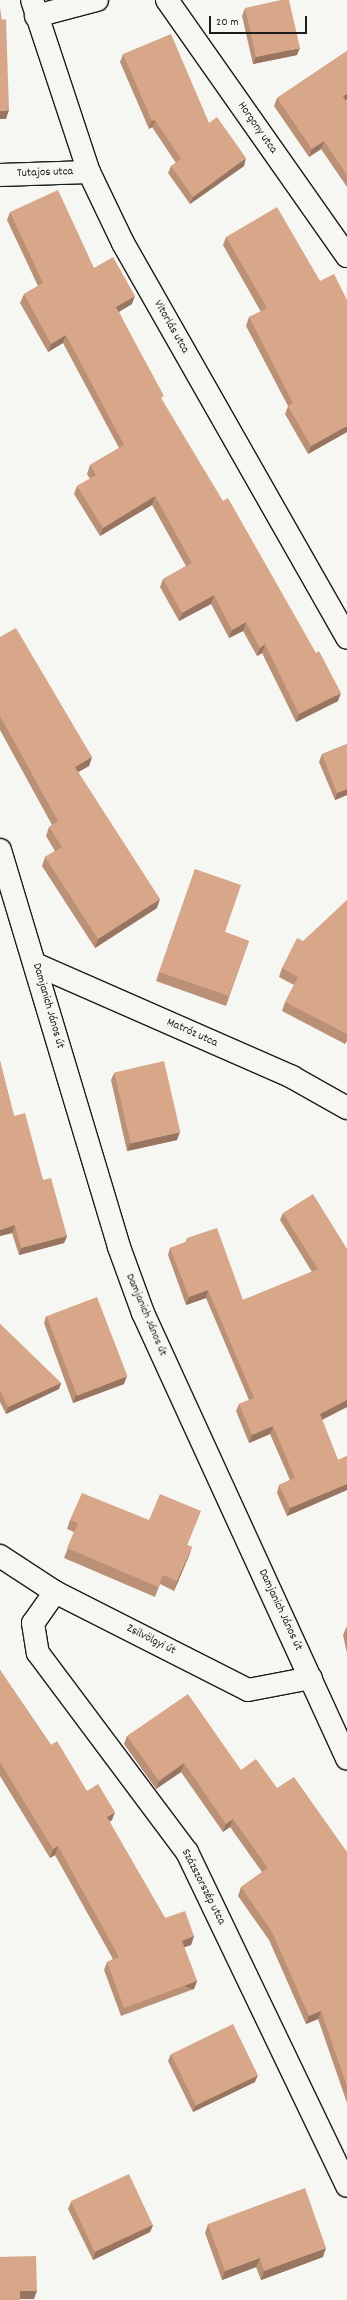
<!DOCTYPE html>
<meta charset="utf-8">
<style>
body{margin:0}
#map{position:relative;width:347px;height:2300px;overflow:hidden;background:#f6f6f2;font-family:Dekko,sans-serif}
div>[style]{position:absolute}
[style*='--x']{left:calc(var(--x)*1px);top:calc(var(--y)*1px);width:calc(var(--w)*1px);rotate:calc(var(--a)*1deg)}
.roads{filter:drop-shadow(1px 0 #1c1c1c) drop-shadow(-1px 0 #1c1c1c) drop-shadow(0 1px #1c1c1c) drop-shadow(0 -1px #1c1c1c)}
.minor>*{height:22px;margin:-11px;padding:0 11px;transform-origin:11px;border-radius:11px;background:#f6f6f2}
.wall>*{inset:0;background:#ba9077}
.shaded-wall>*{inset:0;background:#977561;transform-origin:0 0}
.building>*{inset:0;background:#d8a78a;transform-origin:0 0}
span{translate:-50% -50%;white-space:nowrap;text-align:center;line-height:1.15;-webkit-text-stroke:3.5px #f6f6f2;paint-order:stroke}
.street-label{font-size:12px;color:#1c1c1c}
.scale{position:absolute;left:209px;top:16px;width:98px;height:18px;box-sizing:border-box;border:2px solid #1c1c1c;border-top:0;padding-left:5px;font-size:12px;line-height:14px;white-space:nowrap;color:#1c1c1c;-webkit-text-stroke:3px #f6f6f2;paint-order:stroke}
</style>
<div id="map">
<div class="roads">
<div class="minor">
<div style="--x:32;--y:0;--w:181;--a:71.7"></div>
<div style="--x:89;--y:172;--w:79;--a:64.4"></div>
<div style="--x:123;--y:243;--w:454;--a:60.4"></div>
<div style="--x:167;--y:0;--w:313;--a:54.9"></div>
<div style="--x:36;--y:16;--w:63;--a:-14.7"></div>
<div style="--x:0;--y:175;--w:89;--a:-1.9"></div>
<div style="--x:0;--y:850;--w:414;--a:73.3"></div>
<div style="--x:119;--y:1247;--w:70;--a:70"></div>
<div style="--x:143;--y:1313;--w:490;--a:65.4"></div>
<div style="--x:35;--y:964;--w:281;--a:23.7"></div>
<div style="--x:292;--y:1077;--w:63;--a:29.4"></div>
<div style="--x:0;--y:1556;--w:66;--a:33.2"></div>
<div style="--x:55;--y:1592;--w:216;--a:26.9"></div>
<div style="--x:248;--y:1690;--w:64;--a:-10.8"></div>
<div style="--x:55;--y:1592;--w:38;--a:125"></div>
<div style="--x:33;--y:1623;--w:30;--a:81"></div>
<div style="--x:38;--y:1653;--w:249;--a:53.2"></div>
<div style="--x:187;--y:1852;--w:370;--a:64.4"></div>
</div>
</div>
<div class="wall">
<div style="clip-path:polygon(245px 8px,297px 55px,253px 64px,242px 16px)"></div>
<div style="clip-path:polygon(347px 51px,347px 100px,346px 101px,347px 103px,347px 187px,321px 149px,309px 157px,274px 106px,277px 98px)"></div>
<div style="clip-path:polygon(123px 54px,209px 123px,244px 166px,190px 204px,168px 173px,171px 166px,176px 163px,152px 127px,149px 129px,120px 62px)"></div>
<div style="clip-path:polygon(10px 212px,94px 268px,132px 304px,119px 312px,162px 400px,338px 701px,296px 722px,262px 653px,257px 656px,243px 631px,229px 638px,211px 604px,179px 621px,160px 587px,163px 579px,186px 566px,152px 505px,100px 536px,74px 494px,77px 486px,90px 479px,87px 474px,90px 465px,119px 448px,63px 343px,48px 352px,20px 303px,24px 294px,38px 286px,7px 220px)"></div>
<div style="clip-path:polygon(226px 237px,320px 281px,347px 432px,308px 454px,285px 414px,288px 406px,246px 326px,249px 317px,261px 312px,223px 245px)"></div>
<div style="clip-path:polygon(0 637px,92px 757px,89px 766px,78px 772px,157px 908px,95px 948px,42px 866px,45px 857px,55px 851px,46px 836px,49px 827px,52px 825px,0 730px)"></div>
<div style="clip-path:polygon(347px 744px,347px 795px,335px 800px,319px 762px,322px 754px)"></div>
<div style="clip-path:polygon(195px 869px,225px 932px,249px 941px,226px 1006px,156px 981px)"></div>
<div style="clip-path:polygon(347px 900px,347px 1041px,345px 1044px,282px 1011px,285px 1002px,294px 985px,279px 977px,282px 968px)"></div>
<div style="clip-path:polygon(0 1061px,14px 1116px,43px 1180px,67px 1236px,64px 1243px,19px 1255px,12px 1233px,0 1236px)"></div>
<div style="clip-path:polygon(114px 1073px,177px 1140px,127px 1151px,111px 1080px)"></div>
<div style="clip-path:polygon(283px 1213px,347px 1249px,347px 1407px,322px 1420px,338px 1460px,347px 1456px,347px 1490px,287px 1516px,277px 1493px,279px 1485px,290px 1480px,270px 1434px,249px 1443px,236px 1411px,239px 1404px,249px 1400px,206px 1298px,186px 1305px,168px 1255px,170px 1248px,186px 1242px,187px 1238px,243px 1300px,312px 1272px,280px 1220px)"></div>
<div style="clip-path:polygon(46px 1316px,124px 1384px,73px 1403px,44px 1323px)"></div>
<div style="clip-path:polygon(0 1324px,61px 1383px,59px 1389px,6px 1414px,0 1402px)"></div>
<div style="clip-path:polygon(70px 1520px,197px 1520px,187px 1545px,192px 1547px,174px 1591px,160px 1584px,155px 1597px,64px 1558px,74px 1532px,67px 1529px)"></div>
<div style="clip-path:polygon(347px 1627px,347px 1653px,343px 1635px,346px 1628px)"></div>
<div style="clip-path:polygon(0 1670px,51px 1745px,87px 1791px,112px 1820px,109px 1822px,165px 1918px,194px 1936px,191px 1945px,184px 1947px,197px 1981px,194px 1989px,121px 2016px,104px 1970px,107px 1962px,113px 1959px,55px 1855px,50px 1858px,0 1776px)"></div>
<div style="clip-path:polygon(127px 1736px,241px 1770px,277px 1788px,347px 1852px,347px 2103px,318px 2019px,306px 2024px,269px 1940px,238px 1896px,241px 1887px,262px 1872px,230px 1827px,223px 1832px,181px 1772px,156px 1789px,124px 1744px)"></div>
<div style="clip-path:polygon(171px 2054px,255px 2082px,193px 2112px,168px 2061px)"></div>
<div style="clip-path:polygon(71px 2202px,153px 2225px,150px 2232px,93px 2260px,68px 2209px)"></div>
<div style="clip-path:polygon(208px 2224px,323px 2257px,261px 2280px,256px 2267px,222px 2280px,205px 2233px)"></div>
</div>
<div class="shaded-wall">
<div style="clip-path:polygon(300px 48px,297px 55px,253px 64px,256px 57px)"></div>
<div style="clip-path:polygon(347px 94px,347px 100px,340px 104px,343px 96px)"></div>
<div style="clip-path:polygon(9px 110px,6px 119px,0 119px,0 111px)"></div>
<div style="clip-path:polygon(155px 120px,152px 127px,149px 129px,152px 121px)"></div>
<div style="clip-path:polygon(324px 141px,321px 149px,309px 157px,312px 149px)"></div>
<div style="clip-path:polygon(246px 158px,244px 166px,190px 204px,193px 197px)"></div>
<div style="clip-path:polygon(135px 296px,132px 304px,113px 315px,116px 307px)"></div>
<div style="clip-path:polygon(66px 335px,63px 343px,48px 352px,51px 344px)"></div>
<div style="clip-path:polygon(347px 426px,347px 432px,308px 454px,311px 446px)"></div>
<div style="clip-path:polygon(155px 496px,152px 505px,100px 536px,103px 528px)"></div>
<div style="clip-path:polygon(214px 595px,211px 604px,179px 621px,182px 613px)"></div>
<div style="clip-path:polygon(246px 622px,243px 631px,229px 638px,232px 630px)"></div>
<div style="clip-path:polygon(265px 644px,262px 653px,257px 656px,260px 648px)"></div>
<div style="clip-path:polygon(341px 693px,338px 701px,296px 722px,299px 714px)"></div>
<div style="clip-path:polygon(92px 757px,89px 766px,71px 776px,75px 767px)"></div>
<div style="clip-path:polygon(347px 789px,347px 795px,335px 800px,337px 793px)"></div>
<div style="clip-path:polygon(160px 899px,157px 908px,95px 948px,98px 939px)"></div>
<div style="clip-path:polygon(180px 1132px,177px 1140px,127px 1151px,130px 1143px)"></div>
<div style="clip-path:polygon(15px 1225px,12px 1233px,0 1236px,0 1230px)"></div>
<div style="clip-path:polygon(67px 1236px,64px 1243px,19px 1255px,21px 1248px)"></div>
<div style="clip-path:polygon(208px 1290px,206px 1298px,186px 1305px,189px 1297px)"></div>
<div style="clip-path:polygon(127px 1376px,124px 1384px,73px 1403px,76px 1395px)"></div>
<div style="clip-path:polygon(61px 1383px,59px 1389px,6px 1414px,8px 1407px)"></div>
<div style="clip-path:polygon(347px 1400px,347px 1407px,317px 1422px,320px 1414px)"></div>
<div style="clip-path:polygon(273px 1426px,270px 1434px,249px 1443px,252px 1435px)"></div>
<div style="clip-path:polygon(347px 1484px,347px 1490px,287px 1516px,290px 1508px)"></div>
<div style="clip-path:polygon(192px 1547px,189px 1556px,174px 1591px,177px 1581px)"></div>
<div style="clip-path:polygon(184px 1763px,181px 1772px,156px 1789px,159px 1781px)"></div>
<div style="clip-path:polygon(115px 1812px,112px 1820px,104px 1825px,107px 1817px)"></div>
<div style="clip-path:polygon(233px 1819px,230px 1827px,223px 1832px,226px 1824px)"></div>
<div style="clip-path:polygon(58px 1846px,55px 1855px,50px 1858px,53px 1849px)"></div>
<div style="clip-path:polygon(194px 1936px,191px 1945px,179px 1949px,182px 1941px)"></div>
<div style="left:197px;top:1981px;width:9px;height:78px;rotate:111deg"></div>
<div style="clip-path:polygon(321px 2011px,318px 2019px,306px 2024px,309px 2016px)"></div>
<div style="clip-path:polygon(258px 2075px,255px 2082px,193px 2112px,196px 2105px)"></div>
<div style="clip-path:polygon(153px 2225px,150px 2232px,93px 2260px,95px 2252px)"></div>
<div style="clip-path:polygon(326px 2248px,323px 2257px,261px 2280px,264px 2271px)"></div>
<div style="clip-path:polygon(260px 2258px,256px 2267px,222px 2280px,225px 2271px)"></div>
<div style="clip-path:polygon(20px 2291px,37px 2291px,34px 2299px,18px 2299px)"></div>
</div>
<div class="building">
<div style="clip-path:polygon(281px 0,289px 0,300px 48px,256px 57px,245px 8px)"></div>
<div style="clip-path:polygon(0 8px,2px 20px,6px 19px,9px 110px,0 111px)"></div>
<div style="clip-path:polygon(171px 34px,209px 123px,217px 117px,246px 158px,193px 197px,171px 166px,181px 159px,155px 120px,152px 121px,123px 54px)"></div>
<div style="clip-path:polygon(347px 51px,347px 94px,343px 96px,347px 103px,347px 175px,324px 141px,312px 149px,277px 98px)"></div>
<div style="clip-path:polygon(58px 190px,94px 268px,113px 257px,135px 296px,116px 307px,164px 396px,161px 398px,223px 501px,228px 498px,316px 653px,319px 651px,341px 693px,299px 714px,265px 644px,260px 648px,246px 622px,232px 630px,214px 595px,182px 613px,163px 579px,192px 563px,155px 496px,103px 528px,77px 486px,96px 475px,90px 465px,124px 445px,66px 335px,51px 344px,24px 294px,43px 283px,10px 212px)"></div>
<div style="clip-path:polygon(277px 207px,320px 281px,334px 274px,347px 300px,347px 426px,311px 446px,288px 406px,293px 403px,249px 317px,267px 308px,226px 237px)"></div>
<div style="clip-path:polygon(16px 628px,92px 757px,75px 767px,160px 899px,98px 939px,45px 857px,62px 847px,49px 827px,58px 821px,0 716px,0 637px)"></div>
<div style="clip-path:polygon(347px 744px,347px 789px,337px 793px,322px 754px)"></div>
<div style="clip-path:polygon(195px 869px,241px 885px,225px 932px,249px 941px,229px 996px,159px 972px)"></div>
<div style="clip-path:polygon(347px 900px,347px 1034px,285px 1002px,298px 977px,282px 968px,297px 938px,303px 941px)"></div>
<div style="clip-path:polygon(0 1061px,14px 1116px,25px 1113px,43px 1180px,51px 1178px,67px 1236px,21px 1248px,15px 1225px,0 1230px)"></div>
<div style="left:164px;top:1061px;width:73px;height:51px;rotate:77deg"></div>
<div style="clip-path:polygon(313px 1194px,347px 1249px,347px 1400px,320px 1414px,338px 1460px,347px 1456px,347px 1484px,290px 1508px,279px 1485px,295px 1478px,273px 1426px,252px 1435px,239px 1404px,254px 1398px,208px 1290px,189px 1297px,170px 1248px,188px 1241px,187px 1238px,217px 1228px,243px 1300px,318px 1269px,283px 1213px)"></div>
<div style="left:97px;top:1297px;width:85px;height:54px;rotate:69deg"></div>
<div style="clip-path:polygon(0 1324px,61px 1383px,8px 1407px,0 1390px)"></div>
<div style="clip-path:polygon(82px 1493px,149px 1520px,160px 1494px,201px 1511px,187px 1545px,192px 1547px,177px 1581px,163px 1575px,158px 1587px,67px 1548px,78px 1523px,70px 1520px)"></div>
<div style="clip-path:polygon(0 1670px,51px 1745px,57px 1741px,87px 1791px,98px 1784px,115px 1812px,107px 1817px,165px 1918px,185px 1911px,194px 1936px,182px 1941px,197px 1981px,124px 2008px,107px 1962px,119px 1957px,58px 1846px,53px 1849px,0 1762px)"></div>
<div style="clip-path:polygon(188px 1694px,241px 1770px,256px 1759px,277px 1788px,294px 1777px,347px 1852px,347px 2086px,321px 2011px,309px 2016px,272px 1932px,241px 1887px,268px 1868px,233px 1819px,226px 1824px,184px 1763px,159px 1781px,127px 1736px)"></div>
<div style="left:233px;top:2024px;width:57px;height:69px;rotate:64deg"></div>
<div style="left:129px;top:2174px;width:56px;height:64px;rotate:65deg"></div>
<div style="clip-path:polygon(305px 2188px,326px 2248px,264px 2271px,260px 2258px,225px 2271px,208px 2224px)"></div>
<div style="clip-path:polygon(36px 2256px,37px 2291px,20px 2291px,20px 2300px,0 2300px,0 2257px)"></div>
</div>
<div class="street-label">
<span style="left:257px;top:128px;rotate:55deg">Horgony utca</span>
<span style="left:45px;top:173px;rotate:-2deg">Tutajos utca</span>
<span style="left:171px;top:327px;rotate:60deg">Vitorlás utca</span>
<span style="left:48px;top:1006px;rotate:74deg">Damjanich János út</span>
<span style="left:192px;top:1033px;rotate:24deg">Matróz utca</span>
<span style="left:146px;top:1315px;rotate:67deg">Damjanich János út</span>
<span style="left:280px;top:1610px;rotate:65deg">Damjanich János út</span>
<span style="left:151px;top:1640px;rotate:27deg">Zsilvölgyi út</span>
<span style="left:203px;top:1887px;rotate:63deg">Százszorszép utca</span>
</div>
<div class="scale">20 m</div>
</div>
